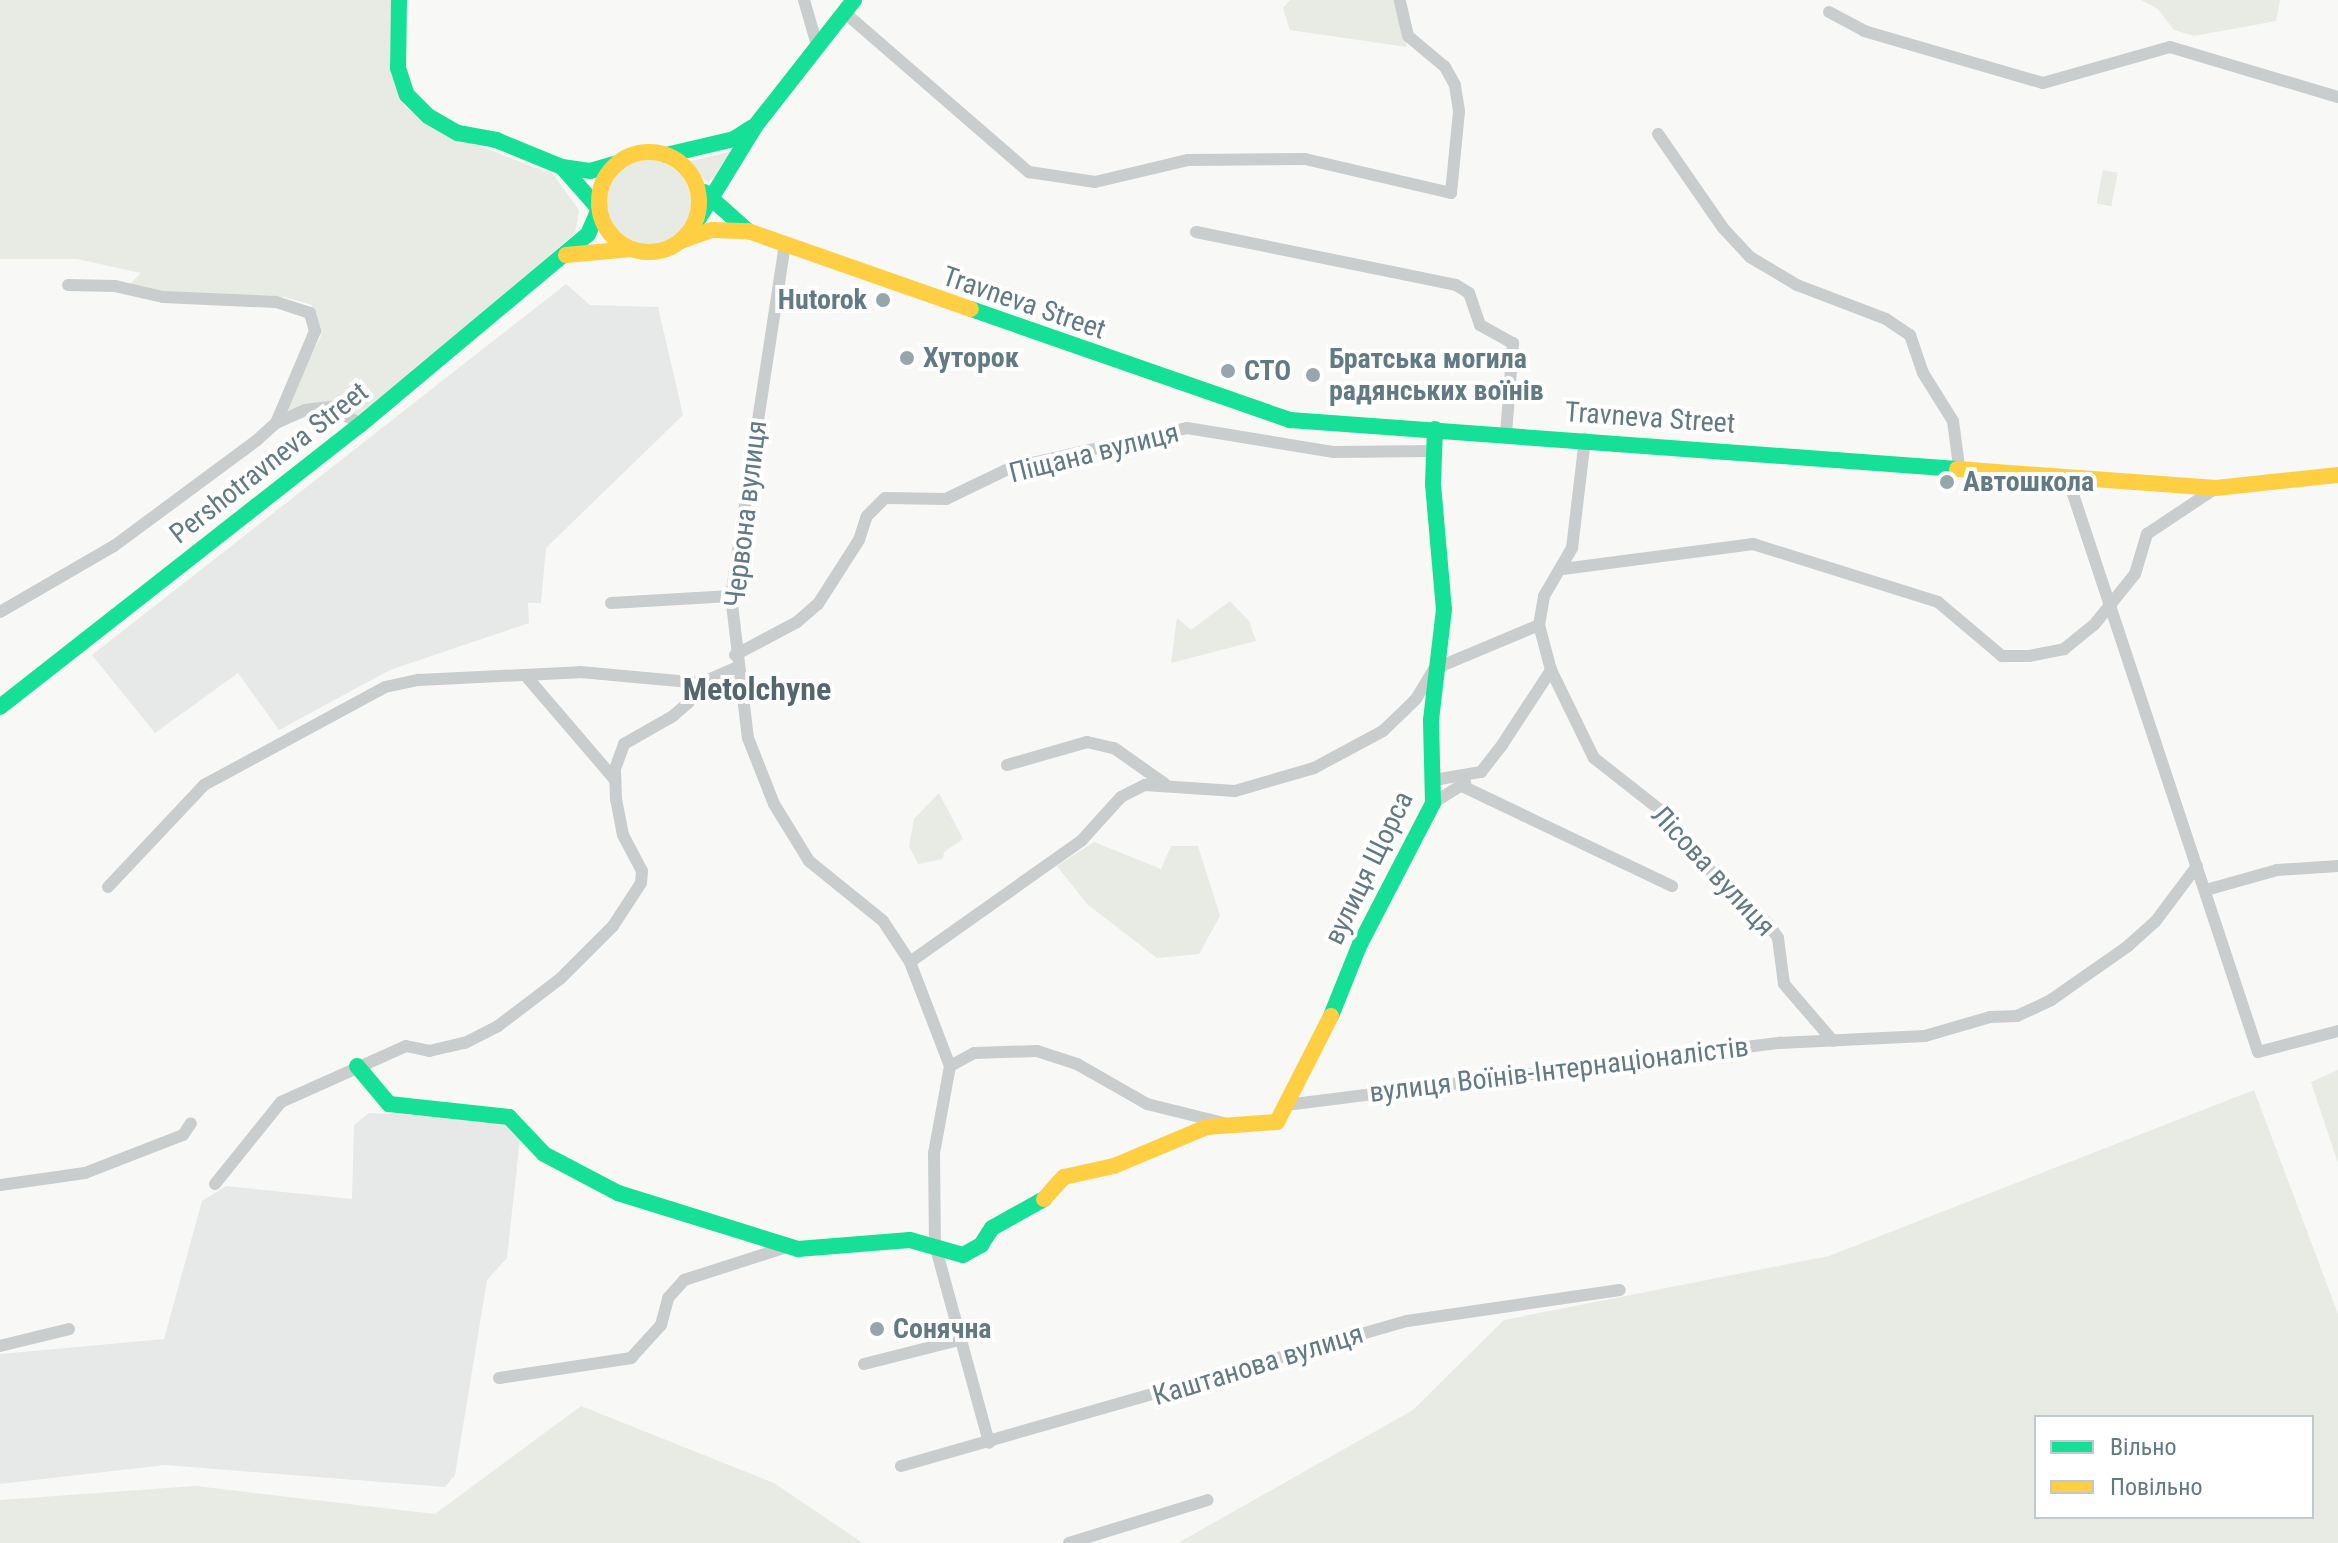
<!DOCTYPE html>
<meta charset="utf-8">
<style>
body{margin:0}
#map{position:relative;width:2338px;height:1543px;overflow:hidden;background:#f8f8f7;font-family:"Roboto Condensed",sans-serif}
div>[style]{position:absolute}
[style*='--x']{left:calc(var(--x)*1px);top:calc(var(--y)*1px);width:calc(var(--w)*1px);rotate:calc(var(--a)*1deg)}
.built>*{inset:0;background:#e6e9e8}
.green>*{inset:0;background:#e8eae4;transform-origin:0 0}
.round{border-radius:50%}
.street>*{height:12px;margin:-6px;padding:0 6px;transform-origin:6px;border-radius:6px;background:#cacdcd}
.fast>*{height:16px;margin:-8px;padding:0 8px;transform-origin:8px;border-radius:8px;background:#16e098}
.slow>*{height:16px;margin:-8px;padding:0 8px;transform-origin:8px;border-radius:8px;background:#ffcf43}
.slow>.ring{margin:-8px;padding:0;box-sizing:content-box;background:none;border:16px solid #ffcf43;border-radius:50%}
.dots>*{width:22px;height:22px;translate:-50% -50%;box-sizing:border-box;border:4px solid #fff;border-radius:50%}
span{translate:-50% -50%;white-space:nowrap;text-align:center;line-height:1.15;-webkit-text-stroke:8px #fff;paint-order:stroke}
.poi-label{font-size:28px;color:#617a84;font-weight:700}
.right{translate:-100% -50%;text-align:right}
.left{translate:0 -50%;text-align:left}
.street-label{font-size:28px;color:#617a84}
.quarter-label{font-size:32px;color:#54666e;font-weight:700}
.legend{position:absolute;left:2034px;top:1415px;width:280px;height:104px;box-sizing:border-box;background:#fff;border:2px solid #c0cace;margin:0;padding:10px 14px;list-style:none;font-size:24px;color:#617a84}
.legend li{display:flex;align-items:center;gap:16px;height:40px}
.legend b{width:40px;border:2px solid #c0cace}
</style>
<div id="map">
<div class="built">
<div style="clip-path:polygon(566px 284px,590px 305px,658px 307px,683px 415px,546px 548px,541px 603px,528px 603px,529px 623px,390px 670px,279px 730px,238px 673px,155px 733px,92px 655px)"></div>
<div style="clip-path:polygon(369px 1113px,504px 1120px,520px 1138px,507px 1258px,487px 1280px,455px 1475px,445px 1487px,165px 1465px,0 1484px,0 1354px,164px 1339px,202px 1201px,226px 1186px,352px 1199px,354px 1125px)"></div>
</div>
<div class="green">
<div style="clip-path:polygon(0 0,392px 0,390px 59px,405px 107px,442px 132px,553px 174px,579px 210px,575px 233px,369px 414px,356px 415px,333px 401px,282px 412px,321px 336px,312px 305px,285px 297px,177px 294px,128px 286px,141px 273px,77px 259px,0 259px)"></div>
<div style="clip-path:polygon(1290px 0,1395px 0,1407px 47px,1290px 30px,1283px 8px)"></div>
<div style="clip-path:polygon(2141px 0,2280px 0,2276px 21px,2194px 36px,2174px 30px,2158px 9px)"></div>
<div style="clip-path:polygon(733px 151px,708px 183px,687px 162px)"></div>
<div class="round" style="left:605px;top:160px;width:86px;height:86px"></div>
<div style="left:2103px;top:170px;width:15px;height:34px;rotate:11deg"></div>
<div style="clip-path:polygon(1230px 601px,1249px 621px,1256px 641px,1171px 663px,1177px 618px,1191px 630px)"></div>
<div style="clip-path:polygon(939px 793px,963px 839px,944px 852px,943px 859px,918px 864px,909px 846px,914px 819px)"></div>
<div style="clip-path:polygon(1094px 842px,1161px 869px,1171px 846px,1198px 846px,1220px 916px,1199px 954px,1157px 958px,1087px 904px,1057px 866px)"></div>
<div style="clip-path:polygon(2338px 1070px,2338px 1163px,2311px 1082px)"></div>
<div style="clip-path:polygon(evenodd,2254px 1090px,2338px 1314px,2338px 1543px,1178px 1543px,1413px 1410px,1504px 1320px,1829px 1256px,2254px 1090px,2312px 1417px,2312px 1517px,2036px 1517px,2036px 1417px,2312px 1417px)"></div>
<div style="clip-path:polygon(581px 1406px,774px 1483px,863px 1543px,0 1543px,0 1500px,195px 1486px,435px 1514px)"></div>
</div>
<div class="street">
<div style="--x:804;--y:0;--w:47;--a:73.9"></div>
<div style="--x:844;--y:12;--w:245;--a:40.9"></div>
<div style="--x:1029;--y:172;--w:67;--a:8.6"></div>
<div style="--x:1095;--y:182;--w:96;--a:-13.3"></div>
<div style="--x:1188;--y:160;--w:117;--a:-0.5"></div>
<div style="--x:1305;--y:159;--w:150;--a:13.1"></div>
<div style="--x:1451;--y:193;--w:82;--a:-84.4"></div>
<div style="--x:1459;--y:111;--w:26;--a:-99"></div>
<div style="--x:1455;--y:85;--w:21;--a:-119"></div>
<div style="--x:1445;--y:67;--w:48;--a:-140"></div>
<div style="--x:1408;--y:36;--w:37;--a:-103"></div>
<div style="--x:1829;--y:12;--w:40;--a:28"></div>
<div style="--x:1864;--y:31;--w:186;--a:16.2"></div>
<div style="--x:2043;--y:83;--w:132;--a:-15.8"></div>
<div style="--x:2170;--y:47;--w:175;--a:16.6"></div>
<div style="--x:1658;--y:134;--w:114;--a:55.3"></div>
<div style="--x:1723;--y:228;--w:40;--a:47"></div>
<div style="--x:1750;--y:257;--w:55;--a:30.8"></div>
<div style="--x:1797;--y:285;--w:95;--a:20.9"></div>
<div style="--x:1886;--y:319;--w:29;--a:34"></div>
<div style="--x:1910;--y:335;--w:40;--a:71.1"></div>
<div style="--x:1923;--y:373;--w:57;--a:58"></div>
<div style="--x:1953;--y:421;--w:45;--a:82.4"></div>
<div style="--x:1196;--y:232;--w:265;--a:11.5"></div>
<div style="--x:1456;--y:285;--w:15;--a:32"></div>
<div style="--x:1469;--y:293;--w:34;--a:71"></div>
<div style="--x:1480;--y:325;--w:38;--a:29"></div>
<div style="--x:1513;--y:343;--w:90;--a:94.4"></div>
<div style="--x:785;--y:244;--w:356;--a:98.7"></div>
<div style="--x:731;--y:596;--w:143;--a:83.2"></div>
<div style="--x:748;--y:738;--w:71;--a:68.5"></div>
<div style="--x:774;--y:804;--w:67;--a:58.4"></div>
<div style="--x:809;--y:861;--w:95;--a:39"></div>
<div style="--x:883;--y:921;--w:49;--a:56.6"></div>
<div style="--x:910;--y:962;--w:111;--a:69"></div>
<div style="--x:950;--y:1066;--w:88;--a:100.4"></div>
<div style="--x:934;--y:1153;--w:92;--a:89.4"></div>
<div style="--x:935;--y:1245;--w:205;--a:74.7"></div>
<div style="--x:276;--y:423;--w:32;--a:-24"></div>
<div style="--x:305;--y:410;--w:26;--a:-7"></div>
<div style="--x:331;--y:407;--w:34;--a:30"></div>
<div style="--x:2067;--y:476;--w:607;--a:71.65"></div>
<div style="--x:2258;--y:1052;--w:83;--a:-14.7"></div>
<div style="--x:1563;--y:569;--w:192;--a:-7.5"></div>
<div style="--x:1753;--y:544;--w:194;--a:17.4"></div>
<div style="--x:1938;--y:602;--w:84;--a:40.2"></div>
<div style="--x:2002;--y:656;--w:27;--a:0"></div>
<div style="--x:2029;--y:656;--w:36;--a:-11"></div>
<div style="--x:2064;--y:649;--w:38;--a:-39"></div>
<div style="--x:2094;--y:625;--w:65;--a:-51.2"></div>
<div style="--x:2135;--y:574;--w:42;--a:-73.3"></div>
<div style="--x:2147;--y:534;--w:83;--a:-33.7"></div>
<div style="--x:611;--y:603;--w:120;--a:-3.3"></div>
<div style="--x:0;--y:612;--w:132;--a:-30.1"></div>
<div style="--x:114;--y:546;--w:178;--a:-36.5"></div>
<div style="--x:257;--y:440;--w:25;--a:-42"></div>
<div style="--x:276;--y:423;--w:100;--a:-67"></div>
<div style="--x:315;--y:331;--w:19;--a:-106"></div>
<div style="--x:310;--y:313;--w:36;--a:-162"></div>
<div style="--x:276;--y:302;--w:113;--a:-177.5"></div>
<div style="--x:163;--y:297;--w:49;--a:-167.1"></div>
<div style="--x:115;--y:286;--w:47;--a:-178.8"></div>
<div style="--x:735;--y:655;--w:70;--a:-28"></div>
<div style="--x:797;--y:622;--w:28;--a:-41"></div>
<div style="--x:818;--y:604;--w:76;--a:-57.4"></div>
<div style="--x:859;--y:540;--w:25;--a:-72"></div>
<div style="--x:867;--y:516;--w:25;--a:-45"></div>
<div style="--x:885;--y:498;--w:61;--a:0.9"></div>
<div style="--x:946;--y:499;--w:71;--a:-25.8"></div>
<div style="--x:1010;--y:468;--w:181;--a:-12.7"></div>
<div style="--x:1187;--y:428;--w:149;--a:9.3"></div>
<div style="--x:1334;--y:452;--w:100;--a:-0.6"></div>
<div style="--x:1551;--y:670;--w:98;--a:64"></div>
<div style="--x:1594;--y:758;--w:89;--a:38.2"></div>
<div style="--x:1664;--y:813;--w:80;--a:51.1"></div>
<div style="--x:1714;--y:875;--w:73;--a:42.2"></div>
<div style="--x:1768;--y:924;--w:17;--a:54"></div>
<div style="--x:1778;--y:938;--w:46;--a:82.6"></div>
<div style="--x:1784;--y:984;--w:75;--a:49.3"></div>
<div style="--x:526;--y:676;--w:137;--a:49.4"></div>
<div style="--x:1007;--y:765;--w:83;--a:-16"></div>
<div style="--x:1087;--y:742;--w:28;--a:13"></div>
<div style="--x:1114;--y:748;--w:62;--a:35.2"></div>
<div style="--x:1434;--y:780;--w:48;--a:-9.7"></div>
<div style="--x:1481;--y:772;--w:34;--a:-52"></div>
<div style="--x:1502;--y:745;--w:90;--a:-56.8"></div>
<div style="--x:1551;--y:670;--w:47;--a:-104.9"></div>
<div style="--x:1460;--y:785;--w:235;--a:25.5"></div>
<div style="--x:1433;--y:803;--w:38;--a:-32"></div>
<div style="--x:108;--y:887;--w:140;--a:-46.7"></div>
<div style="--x:204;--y:785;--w:206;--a:-28.4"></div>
<div style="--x:385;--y:687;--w:35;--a:-12"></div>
<div style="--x:419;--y:680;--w:161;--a:-2.8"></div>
<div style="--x:580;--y:672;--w:121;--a:5.2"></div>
<div style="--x:2206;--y:890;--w:74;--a:-15.7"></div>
<div style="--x:2277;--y:870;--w:61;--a:-3.8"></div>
<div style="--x:910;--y:962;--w:211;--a:-35.3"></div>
<div style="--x:1082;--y:840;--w:58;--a:-47.8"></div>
<div style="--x:1121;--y:797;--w:27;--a:-27"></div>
<div style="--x:1145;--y:785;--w:90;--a:3.8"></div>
<div style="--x:1235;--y:791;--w:82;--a:-16.2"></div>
<div style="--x:1314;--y:768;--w:78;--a:-28.2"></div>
<div style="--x:1383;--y:731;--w:46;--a:-44.1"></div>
<div style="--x:1416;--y:699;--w:35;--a:-59"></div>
<div style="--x:1434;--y:669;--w:114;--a:-22.7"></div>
<div style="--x:1539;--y:625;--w:29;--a:-80"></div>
<div style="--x:1544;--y:596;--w:56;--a:-59.7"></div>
<div style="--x:1572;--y:548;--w:110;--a:-83.2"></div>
<div style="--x:950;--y:1066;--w:27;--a:-28"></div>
<div style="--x:974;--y:1053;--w:63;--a:-1.8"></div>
<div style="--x:1037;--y:1051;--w:42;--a:18"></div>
<div style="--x:1077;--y:1064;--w:81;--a:29.7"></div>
<div style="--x:1147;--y:1104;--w:79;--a:13.9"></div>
<div style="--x:1286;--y:1105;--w:498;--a:-7.2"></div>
<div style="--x:1780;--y:1043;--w:145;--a:-2.8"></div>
<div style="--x:1925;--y:1036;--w:68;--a:-16.3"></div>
<div style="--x:1990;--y:1017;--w:27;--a:-2"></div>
<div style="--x:2017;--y:1016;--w:38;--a:-25"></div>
<div style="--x:2051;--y:1000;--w:94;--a:-35"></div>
<div style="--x:2128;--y:946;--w:36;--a:-42"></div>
<div style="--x:2155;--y:922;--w:70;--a:-53.1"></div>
<div style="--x:215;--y:1184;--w:105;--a:-51.2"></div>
<div style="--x:281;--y:1102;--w:137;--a:-24.1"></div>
<div style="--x:406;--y:1046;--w:24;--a:12"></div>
<div style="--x:429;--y:1051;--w:37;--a:-13"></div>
<div style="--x:465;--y:1043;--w:37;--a:-27"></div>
<div style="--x:498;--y:1026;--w:78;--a:-37.2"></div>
<div style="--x:560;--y:979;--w:75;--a:-45"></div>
<div style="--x:613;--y:926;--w:51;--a:-56.9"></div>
<div style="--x:641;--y:883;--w:12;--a:-85"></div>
<div style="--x:642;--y:871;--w:41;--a:-117.8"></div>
<div style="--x:623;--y:835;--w:37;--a:-101"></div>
<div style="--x:616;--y:799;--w:30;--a:-92"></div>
<div style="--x:615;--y:769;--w:27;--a:-70"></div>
<div style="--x:624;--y:744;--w:56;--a:-29.7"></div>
<div style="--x:673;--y:716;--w:35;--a:-41"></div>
<div style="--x:699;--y:693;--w:10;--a:-79"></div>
<div style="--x:701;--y:683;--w:40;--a:-23.4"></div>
<div style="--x:0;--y:1185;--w:86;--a:-8"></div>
<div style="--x:85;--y:1173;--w:105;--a:-21.2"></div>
<div style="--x:183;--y:1135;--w:14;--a:-56"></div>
<div style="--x:0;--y:1346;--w:71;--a:-13.8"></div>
<div style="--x:864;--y:1364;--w:98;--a:-14.2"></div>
<div style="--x:499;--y:1378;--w:134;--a:-8.6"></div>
<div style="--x:631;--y:1358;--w:45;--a:-47.7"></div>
<div style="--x:661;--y:1325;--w:28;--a:-75"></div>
<div style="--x:668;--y:1298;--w:24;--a:-48"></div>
<div style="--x:684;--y:1280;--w:111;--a:-17.8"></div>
<div style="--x:901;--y:1466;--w:526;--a:-15.99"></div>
<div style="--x:1407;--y:1321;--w:215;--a:-8.3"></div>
<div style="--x:1069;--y:1543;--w:145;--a:-17.2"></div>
</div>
<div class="fast">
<div style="--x:399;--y:0;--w:68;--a:90.8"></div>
<div style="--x:398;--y:68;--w:28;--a:72"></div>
<div style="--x:407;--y:95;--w:30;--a:45"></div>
<div style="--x:428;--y:116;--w:34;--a:30"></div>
<div style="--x:458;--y:133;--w:39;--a:10"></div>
<div style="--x:496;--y:140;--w:71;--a:22.2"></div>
<div style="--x:562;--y:167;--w:28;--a:8"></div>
<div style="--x:590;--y:171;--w:29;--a:-16"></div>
<div style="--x:666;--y:155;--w:70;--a:-13.2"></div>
<div style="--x:734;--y:139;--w:20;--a:-33"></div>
<div style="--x:704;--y:192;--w:59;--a:41.6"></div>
<div style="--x:699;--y:218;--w:109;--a:-58.5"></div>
<div style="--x:756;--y:125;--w:159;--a:-51.9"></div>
<div style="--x:971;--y:309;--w:338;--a:19.2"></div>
<div style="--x:1290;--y:420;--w:669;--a:4.2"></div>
<div style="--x:0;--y:707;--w:459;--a:-38.1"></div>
<div style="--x:361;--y:424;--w:296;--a:-39.9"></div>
<div style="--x:588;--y:234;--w:27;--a:-66"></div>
<div style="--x:599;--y:209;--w:56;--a:-131.4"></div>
<div style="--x:1331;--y:1016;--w:78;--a:-68.1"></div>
<div style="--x:1360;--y:944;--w:159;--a:-62.6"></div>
<div style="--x:1433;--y:803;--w:83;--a:-91.4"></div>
<div style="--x:1431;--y:720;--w:111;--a:-83.3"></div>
<div style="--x:1444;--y:610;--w:127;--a:-95"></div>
<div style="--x:1433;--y:483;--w:54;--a:-87.9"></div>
<div style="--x:357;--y:1066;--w:50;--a:49.9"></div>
<div style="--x:389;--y:1104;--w:121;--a:6.2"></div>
<div style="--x:509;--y:1117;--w:51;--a:46.6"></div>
<div style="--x:544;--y:1154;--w:84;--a:27.8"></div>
<div style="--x:618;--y:1193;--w:189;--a:17.3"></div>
<div style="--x:798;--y:1249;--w:112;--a:-4.6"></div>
<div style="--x:910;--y:1240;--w:55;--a:15.8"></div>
<div style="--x:963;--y:1255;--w:21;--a:-29"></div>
<div style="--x:981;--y:1245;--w:20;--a:-57"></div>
<div style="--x:992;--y:1228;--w:60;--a:-29.1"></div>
</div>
<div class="slow">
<div class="ring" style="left:599px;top:152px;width:84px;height:84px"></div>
<div style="--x:681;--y:241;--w:33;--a:-20"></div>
<div style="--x:712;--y:230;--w:36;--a:2"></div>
<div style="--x:748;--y:231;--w:236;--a:19.3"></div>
<div style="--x:566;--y:255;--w:65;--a:-5.3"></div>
<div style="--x:1957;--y:469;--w:260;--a:4.2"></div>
<div style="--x:2216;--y:488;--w:123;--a:-6.1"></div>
<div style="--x:1044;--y:1199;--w:30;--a:-48"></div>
<div style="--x:1064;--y:1177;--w:51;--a:-12.4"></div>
<div style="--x:1114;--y:1166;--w:101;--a:-22.8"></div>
<div style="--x:1207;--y:1127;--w:70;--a:-4.1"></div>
<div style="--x:1277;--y:1122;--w:119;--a:-63"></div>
</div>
<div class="dots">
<div style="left:883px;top:300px;background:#96a6ac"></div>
<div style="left:907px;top:358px;background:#96a6ac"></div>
<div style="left:1228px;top:371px;background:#96a6ac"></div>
<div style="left:1313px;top:375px;background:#96a6ac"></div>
<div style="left:1947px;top:482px;background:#96a6ac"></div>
<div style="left:877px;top:1329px;background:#96a6ac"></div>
</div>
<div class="poi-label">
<span class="right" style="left:867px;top:300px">Hutorok</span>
<span class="left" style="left:923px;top:358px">Хуторок</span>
<span class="left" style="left:1329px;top:375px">Братська могила<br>радянських воїнів</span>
<span class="left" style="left:1244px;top:371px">СТО</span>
<span class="left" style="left:1963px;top:482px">Автошкола</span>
<span class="left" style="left:893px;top:1329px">Сонячна</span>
</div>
<div class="street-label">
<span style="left:1024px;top:303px;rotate:19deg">Travneva Street</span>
<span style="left:1650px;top:418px;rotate:4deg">Travneva Street</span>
<span style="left:1094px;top:453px;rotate:-14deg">Піщана вулиця</span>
<span style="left:269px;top:463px;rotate:-38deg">Pershotravneva Street</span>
<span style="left:746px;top:514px;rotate:-83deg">Червона вулиця</span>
<span style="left:1369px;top:868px;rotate:-64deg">вулиця Щорса</span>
<span style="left:1713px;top:871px;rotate:47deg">Лісова вулиця</span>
<span style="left:1559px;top:1070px;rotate:-7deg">вулиця Воїнів-Інтернаціоналістів</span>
<span style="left:1258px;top:1365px;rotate:-17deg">Каштанова вулиця</span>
</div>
<div class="quarter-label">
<span style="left:757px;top:689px">Metolchyne</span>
</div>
<ul class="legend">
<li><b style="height:10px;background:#16e098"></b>Вільно</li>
<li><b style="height:10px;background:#ffcf43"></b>Повільно</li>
</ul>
</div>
